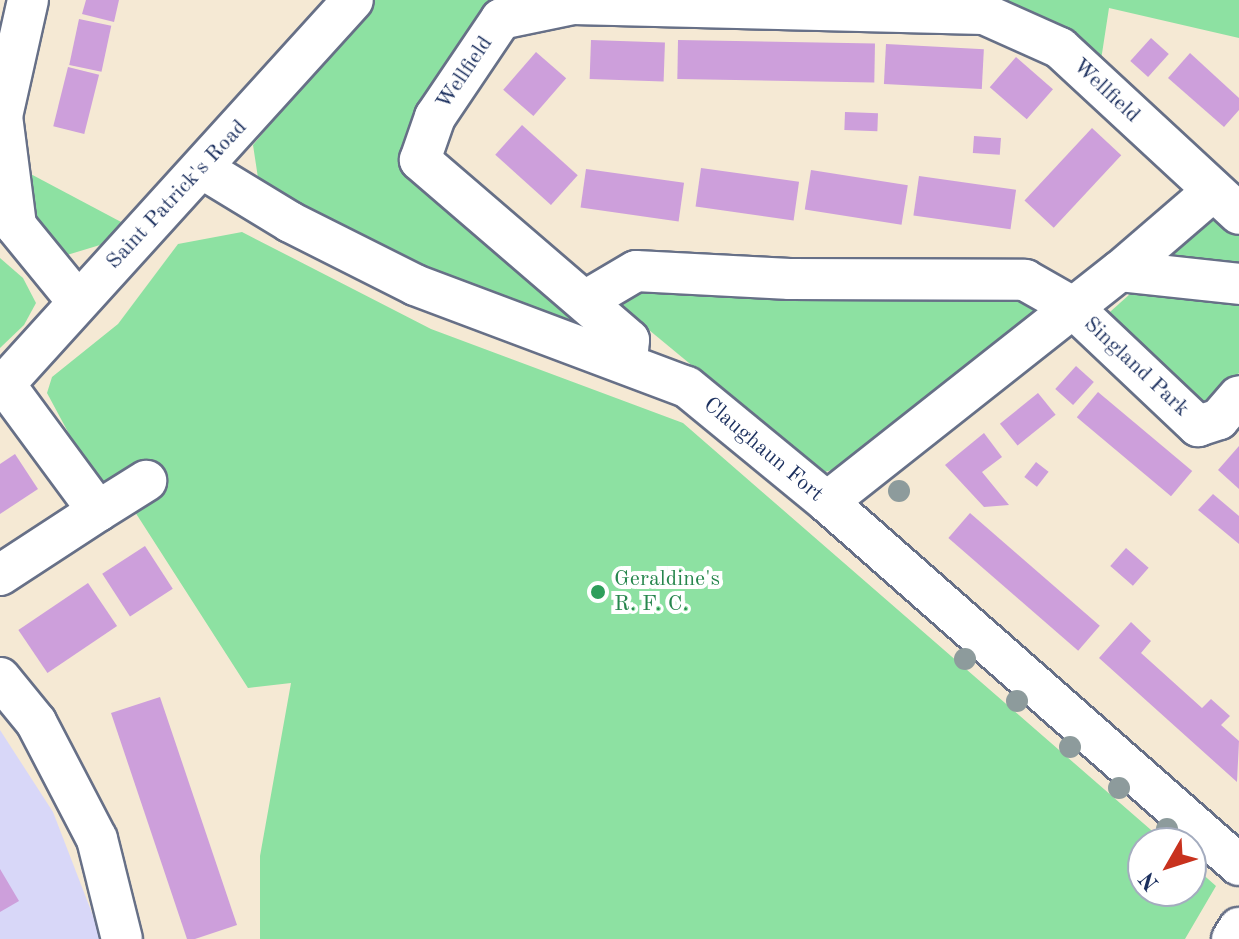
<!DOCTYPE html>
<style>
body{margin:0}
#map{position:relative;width:1239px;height:939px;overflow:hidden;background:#f5e9d4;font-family:"Old Standard TT",serif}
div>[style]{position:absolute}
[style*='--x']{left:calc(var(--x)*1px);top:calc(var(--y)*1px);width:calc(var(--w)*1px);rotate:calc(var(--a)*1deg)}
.built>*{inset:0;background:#d8d7f8}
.green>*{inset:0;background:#8de1a2}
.building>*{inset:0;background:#cd9fdb;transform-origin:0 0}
.roads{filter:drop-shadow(2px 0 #677087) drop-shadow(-2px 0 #677087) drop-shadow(0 2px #677087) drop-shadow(0 -2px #677087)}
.minor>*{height:40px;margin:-20px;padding:0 20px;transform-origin:20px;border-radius:20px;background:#fff}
.trees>*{width:22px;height:22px;margin:-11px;border-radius:50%;background:#8d9b9c}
.dots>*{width:22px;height:22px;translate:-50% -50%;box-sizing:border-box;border:4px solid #fff;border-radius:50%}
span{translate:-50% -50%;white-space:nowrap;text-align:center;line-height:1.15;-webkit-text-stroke:8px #fff;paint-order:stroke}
.street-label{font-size:22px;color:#1b2f5e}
.leisure-label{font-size:22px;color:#27864d}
.left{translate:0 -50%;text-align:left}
.north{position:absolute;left:1127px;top:827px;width:80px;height:80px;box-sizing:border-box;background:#fff;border:2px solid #a4acbf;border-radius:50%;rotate:231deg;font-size:22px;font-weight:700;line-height:32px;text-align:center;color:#1b2f5e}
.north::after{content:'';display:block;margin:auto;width:28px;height:36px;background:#c8321e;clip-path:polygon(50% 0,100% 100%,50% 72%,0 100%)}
</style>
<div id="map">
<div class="built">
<div style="clip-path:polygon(0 730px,53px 812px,102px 939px,0 939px)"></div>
</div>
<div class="green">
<div style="clip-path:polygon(375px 0,511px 0,399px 156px,604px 332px,433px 276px,337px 227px,258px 178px,253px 145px)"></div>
<div style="clip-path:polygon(939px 0,1239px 0,1239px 38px,1109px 8px,1101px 60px)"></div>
<div style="clip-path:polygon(25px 171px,123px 223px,100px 245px,67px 255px,47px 240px,30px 202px)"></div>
<div style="clip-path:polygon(1219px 203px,1239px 221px,1239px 267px,1154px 261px)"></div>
<div style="clip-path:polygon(242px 232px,431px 329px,683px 423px,1166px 843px,1143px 843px,1143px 891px,1191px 891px,1191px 864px,1216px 886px,1185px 939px,260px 939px,260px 856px,291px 683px,248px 688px,128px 501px,96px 484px,47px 393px,52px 377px,118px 324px,178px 244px)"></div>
<div style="clip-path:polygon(0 258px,23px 278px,36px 303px,24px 325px,0 348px)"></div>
<div style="clip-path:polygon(644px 290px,1020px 292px,1039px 310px,838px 468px,822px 473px,620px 306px)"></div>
<div style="clip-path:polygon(1130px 294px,1239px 296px,1239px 373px,1200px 410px,1101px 320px)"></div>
</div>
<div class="building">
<div style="clip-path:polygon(86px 0,119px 0,114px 22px,82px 14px)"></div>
<div style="left:79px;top:19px;width:33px;height:47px;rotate:12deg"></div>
<div style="left:1151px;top:38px;width:24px;height:31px;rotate:42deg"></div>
<div style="left:591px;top:40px;width:74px;height:39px;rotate:2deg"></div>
<div style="left:678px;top:40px;width:197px;height:39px;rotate:1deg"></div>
<div style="left:886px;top:44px;width:98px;height:40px;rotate:3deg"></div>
<div style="left:536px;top:52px;width:40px;height:50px;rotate:41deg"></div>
<div style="clip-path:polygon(1190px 53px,1239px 98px,1239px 110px,1224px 127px,1168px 78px)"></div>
<div style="left:1016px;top:57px;width:49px;height:40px;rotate:41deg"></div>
<div style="left:68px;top:67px;width:32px;height:61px;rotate:14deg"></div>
<div style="left:845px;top:112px;width:33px;height:18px;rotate:2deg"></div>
<div style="left:522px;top:125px;width:75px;height:40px;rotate:42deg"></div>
<div style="left:1092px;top:128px;width:40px;height:99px;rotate:43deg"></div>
<div style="left:974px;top:136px;width:27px;height:17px;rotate:4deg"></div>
<div style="left:701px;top:168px;width:99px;height:39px;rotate:8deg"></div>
<div style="left:586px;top:169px;width:99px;height:39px;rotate:8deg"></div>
<div style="left:811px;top:170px;width:98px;height:40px;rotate:9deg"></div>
<div style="left:919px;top:176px;width:98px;height:40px;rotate:8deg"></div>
<div style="left:1076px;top:366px;width:24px;height:31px;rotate:42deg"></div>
<div style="left:1098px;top:392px;width:123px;height:33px;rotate:40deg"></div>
<div style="left:1038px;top:393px;width:28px;height:49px;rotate:51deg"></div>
<div style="clip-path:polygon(984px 433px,1002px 457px,982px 472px,1009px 505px,984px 507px,945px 465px)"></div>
<div style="clip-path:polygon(1239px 446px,1239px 489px,1218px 470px)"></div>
<div style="clip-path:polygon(15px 454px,38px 489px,0 514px,0 464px)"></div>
<div style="left:1036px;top:462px;width:16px;height:19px;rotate:38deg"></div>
<div style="clip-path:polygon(1213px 494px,1239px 516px,1239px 544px,1198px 510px)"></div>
<div style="left:970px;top:513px;width:172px;height:33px;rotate:41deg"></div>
<div style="left:145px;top:546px;width:51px;height:51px;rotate:57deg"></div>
<div style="left:1126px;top:548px;width:30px;height:24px;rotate:41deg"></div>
<div style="left:88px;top:583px;width:52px;height:84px;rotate:56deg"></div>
<div style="clip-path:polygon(1131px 622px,1151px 641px,1141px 653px,1202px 708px,1211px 699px,1230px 716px,1221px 725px,1239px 741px,1237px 782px,1099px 658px)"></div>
<div style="clip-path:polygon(160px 697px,237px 925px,195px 939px,187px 939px,111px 713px)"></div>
<div style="clip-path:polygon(0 869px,19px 901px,0 912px)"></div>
</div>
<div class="roads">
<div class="minor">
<div style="--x:28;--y:0;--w:119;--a:102.6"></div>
<div style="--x:2;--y:116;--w:111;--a:82.7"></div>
<div style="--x:16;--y:226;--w:98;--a:50.8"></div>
<div style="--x:203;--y:169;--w:102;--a:31.3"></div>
<div style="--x:290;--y:222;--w:140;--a:26.7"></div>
<div style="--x:415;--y:285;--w:290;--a:20.6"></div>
<div style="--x:687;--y:387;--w:181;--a:39.4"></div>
<div style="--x:827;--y:502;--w:549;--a:41.38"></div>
<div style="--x:1120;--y:271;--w:123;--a:-40.7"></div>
<div style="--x:585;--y:301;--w:59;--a:-30.5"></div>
<div style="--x:636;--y:271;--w:154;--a:3"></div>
<div style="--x:790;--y:279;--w:235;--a:0.2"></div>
<div style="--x:1025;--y:280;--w:53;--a:29.5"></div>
<div style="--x:1071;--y:306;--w:175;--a:43.4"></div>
<div style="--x:1198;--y:426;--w:22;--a:-18"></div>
<div style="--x:1219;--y:419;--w:30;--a:-49"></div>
<div style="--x:627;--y:362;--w:22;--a:-85"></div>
<div style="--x:629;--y:340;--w:276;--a:-139.3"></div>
<div style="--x:420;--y:160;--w:46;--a:-70.8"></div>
<div style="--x:435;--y:117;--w:118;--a:-56"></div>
<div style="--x:501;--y:19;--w:74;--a:-11.8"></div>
<div style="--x:573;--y:4;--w:411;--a:1.4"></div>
<div style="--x:984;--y:14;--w:83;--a:24.1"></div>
<div style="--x:1060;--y:48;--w:244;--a:42.8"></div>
<div style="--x:0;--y:389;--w:525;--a:-47.78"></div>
<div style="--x:827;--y:502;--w:373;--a:-38.3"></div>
<div style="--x:1120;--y:271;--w:120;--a:6.2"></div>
<div style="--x:98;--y:511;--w:57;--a:-32"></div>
<div style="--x:0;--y:575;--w:117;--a:-33.1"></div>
<div style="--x:98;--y:511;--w:157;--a:-126.4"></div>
<div style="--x:0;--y:678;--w:57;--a:50.7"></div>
<div style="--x:36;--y:722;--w:132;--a:62.5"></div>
<div style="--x:97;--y:839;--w:103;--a:76"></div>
<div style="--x:1232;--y:939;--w:13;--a:-58"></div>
</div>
</div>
<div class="trees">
<div style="left:899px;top:491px"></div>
<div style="left:965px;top:659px"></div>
<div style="left:1017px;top:701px"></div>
<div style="left:1070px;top:747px"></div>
<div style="left:1119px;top:788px"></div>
<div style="left:1167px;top:829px"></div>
</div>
<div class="dots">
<div style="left:598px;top:592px;background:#2e9e5b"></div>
</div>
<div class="street-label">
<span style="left:465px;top:73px;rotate:-56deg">Wellfield</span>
<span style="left:1106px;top:91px;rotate:43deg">Wellfield</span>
<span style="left:177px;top:195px;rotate:-47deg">Saint Patrick's Road</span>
<span style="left:1136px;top:367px;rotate:43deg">Singland Park</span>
<span style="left:763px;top:450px;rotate:40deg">Claughaun Fort</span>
</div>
<div class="leisure-label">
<span class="left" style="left:614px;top:592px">Geraldine's<br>R. F. C.</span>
</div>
<div class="north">N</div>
</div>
